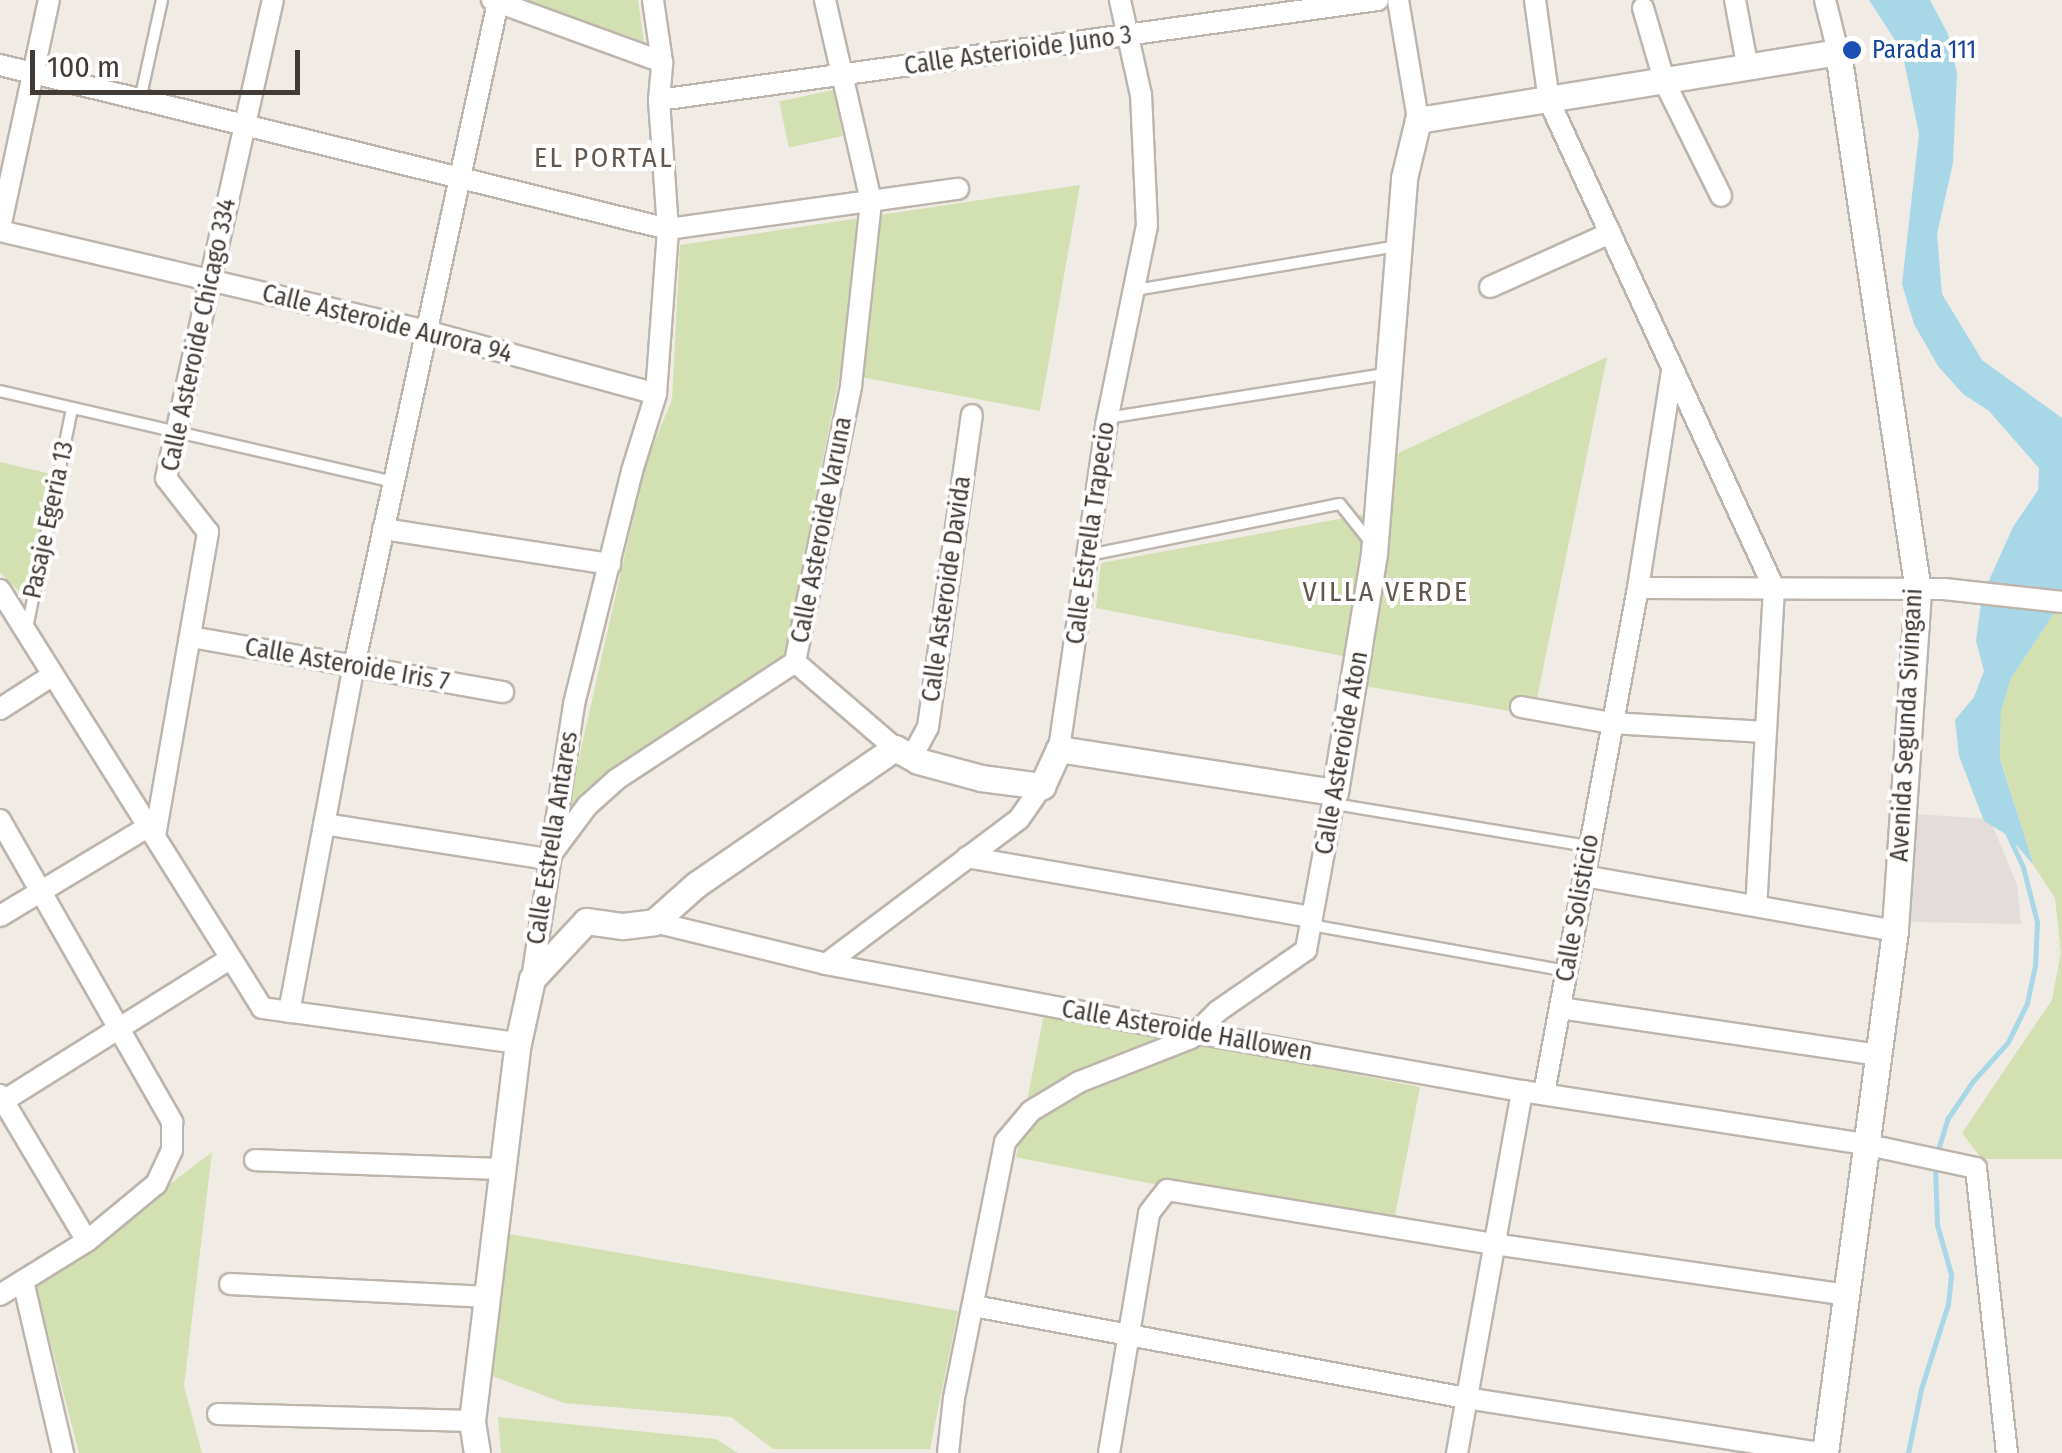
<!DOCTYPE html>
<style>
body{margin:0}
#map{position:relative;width:2062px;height:1453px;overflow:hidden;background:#f0ebe5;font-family:"Fira Sans Condensed",sans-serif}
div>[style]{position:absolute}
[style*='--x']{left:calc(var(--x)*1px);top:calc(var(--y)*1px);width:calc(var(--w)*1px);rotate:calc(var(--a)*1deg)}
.industrial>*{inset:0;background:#e2ddda}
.green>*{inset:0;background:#d3e0b2;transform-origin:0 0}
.water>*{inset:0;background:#a8d7e7}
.stream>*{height:5px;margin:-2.5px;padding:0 2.5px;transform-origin:2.5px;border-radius:2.5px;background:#a8d7e7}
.roads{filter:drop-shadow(2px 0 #bdb4ac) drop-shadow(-2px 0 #bdb4ac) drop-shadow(0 2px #bdb4ac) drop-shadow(0 -2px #bdb4ac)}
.service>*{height:10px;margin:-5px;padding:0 5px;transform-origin:5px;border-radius:5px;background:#fff}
.minor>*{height:20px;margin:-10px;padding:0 10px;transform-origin:10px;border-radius:10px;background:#fff}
.tertiary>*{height:25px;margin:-12.5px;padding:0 12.5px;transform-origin:12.5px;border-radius:12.5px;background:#fff}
.dots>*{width:28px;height:28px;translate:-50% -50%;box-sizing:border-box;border:5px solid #fff;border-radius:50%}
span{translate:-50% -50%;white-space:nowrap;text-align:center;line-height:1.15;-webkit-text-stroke:8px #fff;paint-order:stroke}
.transit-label{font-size:25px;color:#164399}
.left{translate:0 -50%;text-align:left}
.street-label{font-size:25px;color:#423b35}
.neighbourhood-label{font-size:28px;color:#63574e;letter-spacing:2.5px}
.scale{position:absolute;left:30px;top:50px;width:270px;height:45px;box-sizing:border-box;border:5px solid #423b35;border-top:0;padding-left:12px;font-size:30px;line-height:35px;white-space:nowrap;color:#423b35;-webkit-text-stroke:8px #fff;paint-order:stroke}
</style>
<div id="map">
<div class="industrial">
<div style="clip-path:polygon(1915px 814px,1990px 819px,2017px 885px,2021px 924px,1910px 922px)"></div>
</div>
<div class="green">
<div style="clip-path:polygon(527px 0,638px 0,644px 42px)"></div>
<div style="left:833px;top:90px;width:47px;height:55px;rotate:78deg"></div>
<div style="clip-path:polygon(1080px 185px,1040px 411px,840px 373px,785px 653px,567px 811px,646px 461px,672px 400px,680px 245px)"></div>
<div style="clip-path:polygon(1607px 357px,1537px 698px,1509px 711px,1365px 686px,1394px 455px)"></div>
<div style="clip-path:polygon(0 462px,51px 474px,27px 600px,0 572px)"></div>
<div style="clip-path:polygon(1366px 514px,1348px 657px,1096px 608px,1101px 563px)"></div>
<div style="clip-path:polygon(2055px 611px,2062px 612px,2062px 1159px,1982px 1159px,1962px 1133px,2052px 1000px,2061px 953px,2055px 898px,2034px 866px,2000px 758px,2001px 711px,2011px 678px)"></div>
<div style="left:1044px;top:1014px;width:383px;height:146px;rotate:11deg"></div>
<div style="clip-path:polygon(212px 1152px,184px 1386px,202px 1453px,79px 1453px,36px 1287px)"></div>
<div style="clip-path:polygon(509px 1234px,958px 1311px,930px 1449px,773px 1449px,731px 1417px,564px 1403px,492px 1376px)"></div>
<div style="clip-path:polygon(498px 1417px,716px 1439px,738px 1453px,501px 1453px)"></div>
</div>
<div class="water">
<div style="clip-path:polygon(1869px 0,1930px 0,1948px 34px,1957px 73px,1953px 163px,1937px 234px,1942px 294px,1982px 360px,2062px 418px,2062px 601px,2011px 678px,2001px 711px,2000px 759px,2034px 866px,2009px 836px,1984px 821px,1959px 756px,1955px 720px,1974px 697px,1984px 671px,1976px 641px,1982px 596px,2013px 527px,2038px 490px,2039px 468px,1989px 411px,1963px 394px,1938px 366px,1914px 324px,1902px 284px,1919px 134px,1902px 51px)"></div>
</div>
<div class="stream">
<div style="--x:1937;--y:1153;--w:37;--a:-73"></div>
<div style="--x:1948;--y:1118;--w:45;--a:-56"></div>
<div style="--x:1973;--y:1081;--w:52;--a:-48.1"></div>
<div style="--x:2008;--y:1042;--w:43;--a:-64"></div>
<div style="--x:2027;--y:1003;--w:38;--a:-78"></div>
<div style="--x:2035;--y:966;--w:44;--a:-87.4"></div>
<div style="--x:2037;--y:922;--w:57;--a:-104.3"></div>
<div style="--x:2023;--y:867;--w:38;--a:-115"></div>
<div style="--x:1908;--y:1453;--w:65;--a:-78.5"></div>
<div style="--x:1921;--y:1389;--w:89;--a:-72.4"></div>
<div style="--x:1948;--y:1304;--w:30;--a:-84"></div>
<div style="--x:1951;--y:1274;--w:51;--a:-105.9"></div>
<div style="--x:1937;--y:1225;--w:61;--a:-91.9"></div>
</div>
<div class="roads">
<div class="service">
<div style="--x:140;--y:100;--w:102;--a:-77.6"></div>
<div style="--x:1135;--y:290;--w:268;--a:-9.5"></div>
<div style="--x:0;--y:391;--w:403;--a:13"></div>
<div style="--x:1107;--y:418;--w:281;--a:-9"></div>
<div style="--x:1089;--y:555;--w:256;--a:-11.5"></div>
<div style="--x:1340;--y:504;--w:50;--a:51.5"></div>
<div style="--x:27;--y:628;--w:224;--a:-78.4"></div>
<div style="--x:1334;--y:804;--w:258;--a:9.4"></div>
<div style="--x:1311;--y:925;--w:260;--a:10.2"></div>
</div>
<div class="minor">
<div style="--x:492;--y:0;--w:181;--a:20"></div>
<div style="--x:1398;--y:0;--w:122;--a:80.5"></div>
<div style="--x:1535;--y:0;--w:102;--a:82.1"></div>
<div style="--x:1549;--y:101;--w:536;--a:65.2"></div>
<div style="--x:1774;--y:588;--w:318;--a:93.2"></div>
<div style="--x:1735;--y:0;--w:70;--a:79.3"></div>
<div style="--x:1825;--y:0;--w:54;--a:76"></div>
<div style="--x:1643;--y:8;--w:78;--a:73.7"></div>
<div style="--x:1665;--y:83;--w:126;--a:63.6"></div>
<div style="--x:0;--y:65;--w:688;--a:13.79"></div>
<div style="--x:668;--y:229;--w:293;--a:-7.9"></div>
<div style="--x:659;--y:100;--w:726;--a:-7.92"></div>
<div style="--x:0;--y:228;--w:233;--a:-77.9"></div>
<div style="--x:0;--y:231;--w:438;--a:13.2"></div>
<div style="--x:426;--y:331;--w:238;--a:15.3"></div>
<div style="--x:1490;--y:287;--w:132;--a:-24.2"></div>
<div style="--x:383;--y:529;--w:230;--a:8.8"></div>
<div style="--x:1638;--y:588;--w:306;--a:0.2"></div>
<div style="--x:1944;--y:589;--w:119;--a:6.3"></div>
<div style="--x:0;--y:590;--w:493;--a:57.9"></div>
<div style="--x:262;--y:1008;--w:258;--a:7.8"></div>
<div style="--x:191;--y:637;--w:317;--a:10"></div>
<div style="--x:795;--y:662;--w:132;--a:40.7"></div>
<div style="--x:1521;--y:707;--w:91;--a:10.1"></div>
<div style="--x:1611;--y:723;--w:155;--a:3.3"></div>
<div style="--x:0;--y:709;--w:63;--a:-32.7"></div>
<div style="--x:1059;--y:749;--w:327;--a:-81.7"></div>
<div style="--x:1106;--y:425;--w:203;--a:-78.4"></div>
<div style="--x:1147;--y:226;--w:131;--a:-92.6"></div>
<div style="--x:1141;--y:95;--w:97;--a:-102.5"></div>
<div style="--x:912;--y:757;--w:34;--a:-62"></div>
<div style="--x:928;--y:727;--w:315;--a:-82"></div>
<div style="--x:0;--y:820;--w:348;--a:60.3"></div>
<div style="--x:172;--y:1122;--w:28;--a:90"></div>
<div style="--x:172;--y:1150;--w:38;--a:115"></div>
<div style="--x:156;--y:1184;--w:89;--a:140.4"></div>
<div style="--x:87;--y:1241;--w:102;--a:148.2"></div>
<div style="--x:324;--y:824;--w:227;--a:8.9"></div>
<div style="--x:155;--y:836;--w:309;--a:-80.1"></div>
<div style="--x:208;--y:532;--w:68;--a:-127.9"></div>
<div style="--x:166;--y:478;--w:490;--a:-77.4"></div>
<div style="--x:549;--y:857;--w:64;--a:-53.3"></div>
<div style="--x:587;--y:806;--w:40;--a:-42"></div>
<div style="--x:617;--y:779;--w:213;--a:-33.3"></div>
<div style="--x:795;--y:662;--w:282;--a:-78.5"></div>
<div style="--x:851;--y:386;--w:186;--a:-83.8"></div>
<div style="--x:871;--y:201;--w:206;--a:-102.9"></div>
<div style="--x:967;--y:857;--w:350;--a:9.9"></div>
<div style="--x:1584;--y:876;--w:316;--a:10"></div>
<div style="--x:0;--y:916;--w:174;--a:-31.1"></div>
<div style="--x:654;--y:922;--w:177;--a:13.7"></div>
<div style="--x:826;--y:964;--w:376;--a:10.6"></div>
<div style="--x:1196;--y:1033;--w:331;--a:10.1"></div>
<div style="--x:1522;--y:1091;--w:351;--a:8.8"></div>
<div style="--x:1869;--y:1145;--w:109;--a:12.1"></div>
<div style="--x:1976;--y:1168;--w:287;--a:83.8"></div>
<div style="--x:826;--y:964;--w:241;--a:-36.9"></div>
<div style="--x:1019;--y:819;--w:40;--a:-55.1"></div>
<div style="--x:532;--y:979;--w:278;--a:-81.3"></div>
<div style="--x:574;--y:704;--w:240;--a:-76"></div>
<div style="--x:632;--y:471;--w:81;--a:-72.7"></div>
<div style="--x:656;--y:394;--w:165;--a:-85.8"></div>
<div style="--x:668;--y:229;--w:129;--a:-94"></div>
<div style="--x:659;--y:100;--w:38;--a:-85"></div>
<div style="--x:662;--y:62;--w:63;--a:-98.3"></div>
<div style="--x:1560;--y:1008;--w:323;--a:8.4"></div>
<div style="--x:289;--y:1012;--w:352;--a:-79.4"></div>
<div style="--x:354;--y:666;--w:679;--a:-77.76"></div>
<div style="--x:1544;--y:1093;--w:514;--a:-79.46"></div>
<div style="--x:1638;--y:588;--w:219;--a:-81.1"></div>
<div style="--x:0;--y:1095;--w:170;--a:59.2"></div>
<div style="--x:0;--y:1103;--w:271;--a:-32.1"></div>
<div style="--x:255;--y:1160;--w:248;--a:2.1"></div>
<div style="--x:23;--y:1281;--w:177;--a:76.9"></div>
<div style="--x:230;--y:1284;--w:258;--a:2.9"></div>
<div style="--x:974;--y:1306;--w:500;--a:10.6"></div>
<div style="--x:1465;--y:1398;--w:360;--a:8.8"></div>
<div style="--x:218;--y:1414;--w:254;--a:1.6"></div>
<div style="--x:948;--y:1453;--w:55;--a:-83.8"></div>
<div style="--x:954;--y:1398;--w:261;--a:-78.7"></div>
<div style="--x:1005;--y:1142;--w:40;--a:-50"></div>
<div style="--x:1031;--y:1111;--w:56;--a:-31.1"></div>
<div style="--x:1079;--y:1082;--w:120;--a:-21.4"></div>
<div style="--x:1191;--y:1038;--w:38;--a:-45"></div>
<div style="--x:1218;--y:1011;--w:107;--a:-34.7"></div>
<div style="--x:1306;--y:950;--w:161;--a:-79.6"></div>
<div style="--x:1109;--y:1453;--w:243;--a:-80.5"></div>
<div style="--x:1149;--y:1213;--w:29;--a:-52"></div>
<div style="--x:1167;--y:1190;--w:331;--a:9.4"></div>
<div style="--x:1494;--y:1244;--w:353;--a:8.2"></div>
<div style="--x:1457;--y:1453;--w:368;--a:-79.8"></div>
</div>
<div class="tertiary">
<div style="--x:477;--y:1453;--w:32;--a:-99"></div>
<div style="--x:472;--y:1421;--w:381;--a:-83.1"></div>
<div style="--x:518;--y:1043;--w:66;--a:-77.7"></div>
<div style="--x:532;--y:979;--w:79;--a:-47"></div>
<div style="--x:586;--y:921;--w:37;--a:8"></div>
<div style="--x:623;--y:926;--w:31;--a:-7"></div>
<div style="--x:654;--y:922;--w:57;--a:-41.5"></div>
<div style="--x:697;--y:884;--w:240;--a:-34.5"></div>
<div style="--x:895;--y:748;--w:26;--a:29"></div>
<div style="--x:918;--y:761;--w:65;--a:15.1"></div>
<div style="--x:981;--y:778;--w:62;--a:7.5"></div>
<div style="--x:1042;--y:786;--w:41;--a:-65.3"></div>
<div style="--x:1059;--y:749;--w:279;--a:8.9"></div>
<div style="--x:1335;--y:792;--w:242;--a:-80.7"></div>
<div style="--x:1374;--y:553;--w:376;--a:-85.4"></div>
<div style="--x:1404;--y:178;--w:60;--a:-76.4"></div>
<div style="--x:1418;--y:120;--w:425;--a:-9.2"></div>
<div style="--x:1838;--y:52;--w:545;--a:81.56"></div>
<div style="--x:1918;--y:591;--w:341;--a:93.9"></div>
<div style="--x:1895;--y:931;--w:527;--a:97.64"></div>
</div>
</div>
<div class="dots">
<div style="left:1852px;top:50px;background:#1a4fb4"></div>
</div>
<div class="transit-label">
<span class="left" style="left:1872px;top:50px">Parada 111</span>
</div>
<div class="street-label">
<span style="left:1018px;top:51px;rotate:-8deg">Calle Asterioide Juno 3</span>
<span style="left:387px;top:324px;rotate:14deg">Calle Asteroide Aurora 94</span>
<span style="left:199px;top:335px;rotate:-78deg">Calle Asteroide Chicago 334</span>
<span style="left:49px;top:520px;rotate:-78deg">Pasaje Egeria 13</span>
<span style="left:822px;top:530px;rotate:-79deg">Calle Asteroide Varuna</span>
<span style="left:1091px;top:533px;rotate:-82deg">Calle Estrella Trapecio</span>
<span style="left:947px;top:589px;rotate:-82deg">Calle Asteroide Davida</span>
<span style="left:347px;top:665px;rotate:10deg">Calle Asteroide Iris 7</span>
<span style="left:1907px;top:725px;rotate:-87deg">Avenida Segunda Sivingani</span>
<span style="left:1342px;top:753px;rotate:-80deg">Calle Asteroide Aton</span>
<span style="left:553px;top:838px;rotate:-81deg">Calle Estrella Antares</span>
<span style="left:1578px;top:908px;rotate:-80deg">Calle Solisticio</span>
<span style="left:1187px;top:1031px;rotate:10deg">Calle Asteroide Hallowen</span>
</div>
<div class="neighbourhood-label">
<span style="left:604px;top:158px">EL PORTAL</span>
<span style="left:1386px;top:592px">VILLA VERDE</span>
</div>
<div class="scale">100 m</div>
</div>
